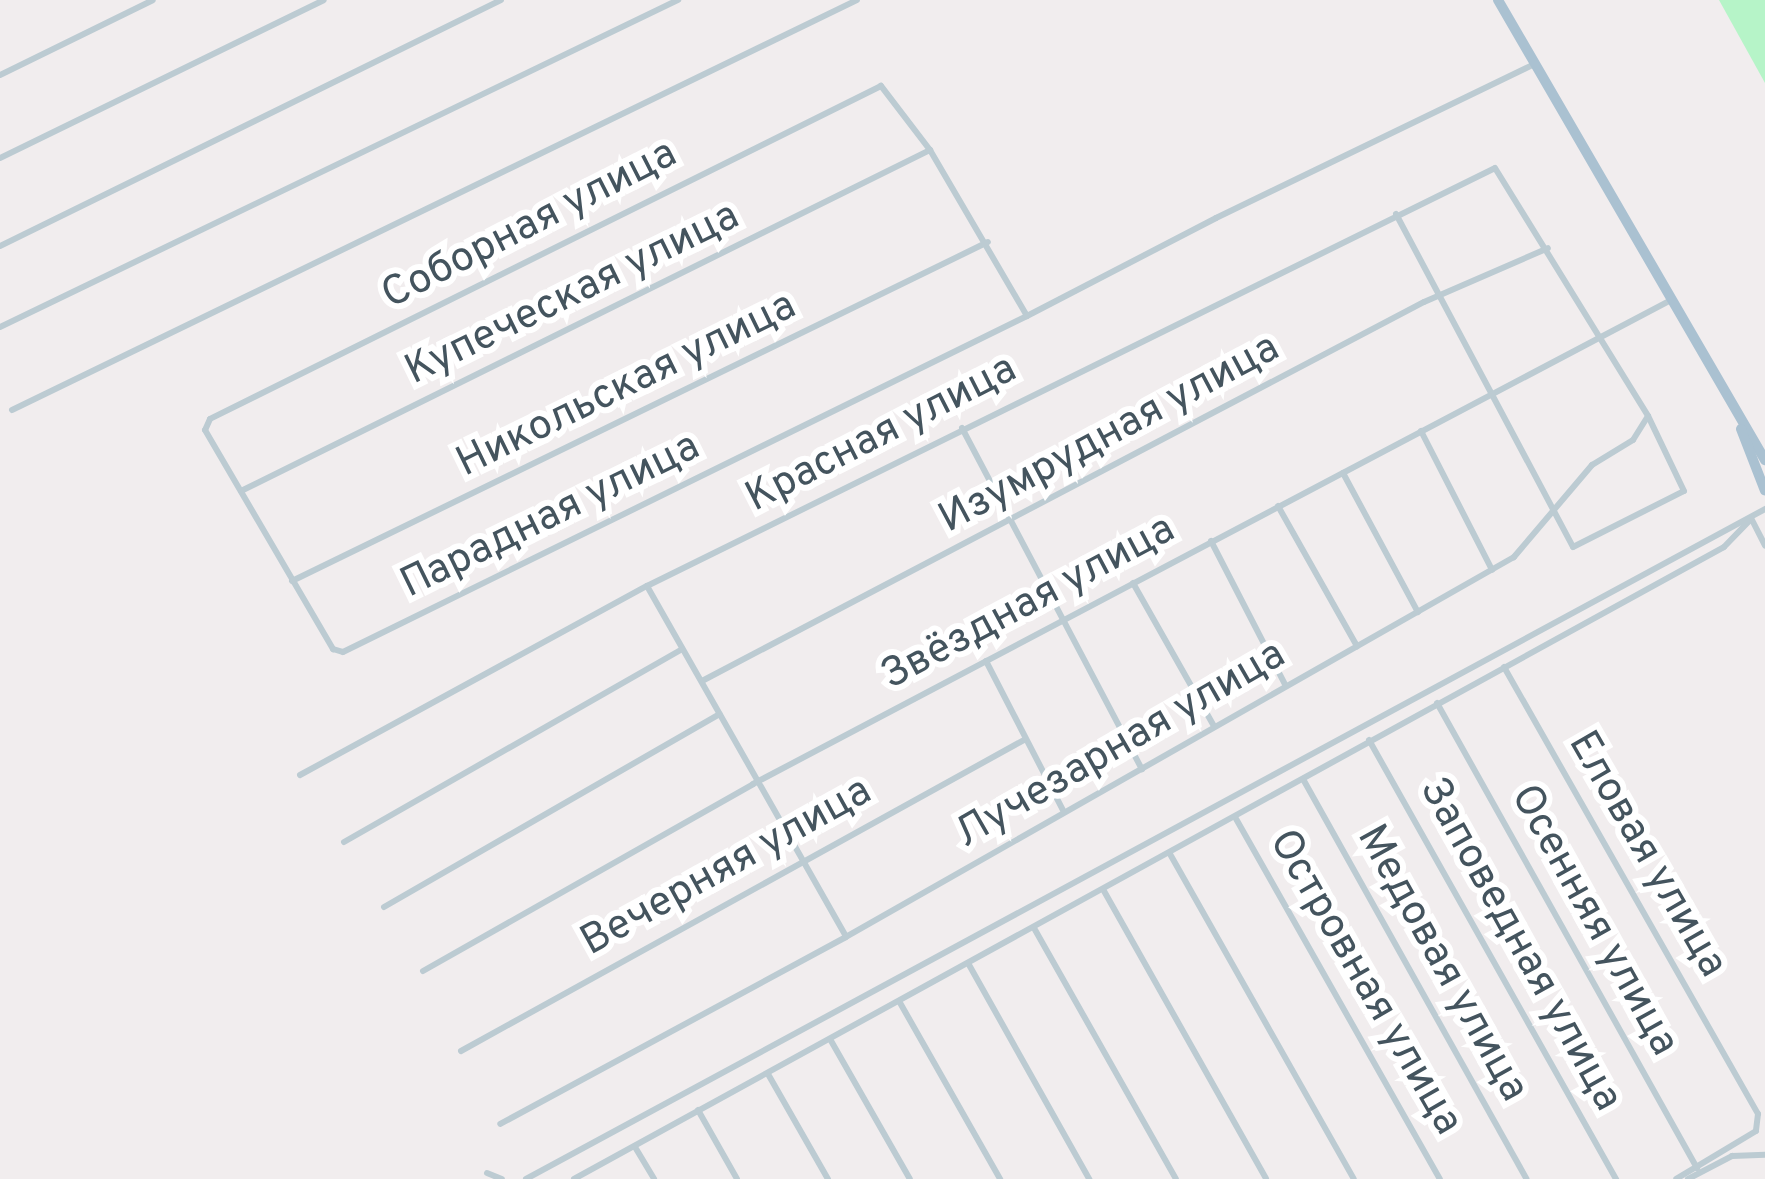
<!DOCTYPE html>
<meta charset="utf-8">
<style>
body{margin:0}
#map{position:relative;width:1765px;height:1179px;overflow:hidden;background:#f1edee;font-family:Overpass,sans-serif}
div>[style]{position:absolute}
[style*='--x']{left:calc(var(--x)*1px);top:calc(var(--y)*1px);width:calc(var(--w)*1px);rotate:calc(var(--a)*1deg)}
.green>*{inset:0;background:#b6f4c8}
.minor>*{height:6px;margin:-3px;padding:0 3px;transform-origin:3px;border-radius:3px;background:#bccbd2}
.primary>*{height:10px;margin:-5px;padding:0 5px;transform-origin:5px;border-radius:5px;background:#aac1d1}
span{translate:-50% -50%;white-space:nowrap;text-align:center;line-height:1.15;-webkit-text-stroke:12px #fff;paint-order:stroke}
.street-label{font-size:42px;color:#44545e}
</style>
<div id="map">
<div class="green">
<div style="clip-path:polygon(1719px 0,1765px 0,1765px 83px)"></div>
</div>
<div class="minor">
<div style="--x:0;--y:75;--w:170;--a:-26.1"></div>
<div style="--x:0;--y:158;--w:360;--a:-26"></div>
<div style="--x:1396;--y:214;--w:377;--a:62"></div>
<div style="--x:1573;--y:547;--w:124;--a:-26.8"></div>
<div style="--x:1684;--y:491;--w:83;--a:-115.6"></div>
<div style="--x:0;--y:246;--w:558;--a:-26.15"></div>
<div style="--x:1027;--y:316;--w:192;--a:-120.3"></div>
<div style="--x:930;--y:150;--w:81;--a:-127.4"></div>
<div style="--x:881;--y:86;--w:749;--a:153.61"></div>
<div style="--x:210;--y:419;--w:12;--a:114"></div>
<div style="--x:205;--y:430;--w:254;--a:59.7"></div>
<div style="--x:333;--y:649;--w:10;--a:17"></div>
<div style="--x:343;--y:652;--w:762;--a:-26.16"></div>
<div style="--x:1027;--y:316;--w:213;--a:-27.4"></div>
<div style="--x:1216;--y:218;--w:353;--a:-25.8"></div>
<div style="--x:0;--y:327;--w:753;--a:-25.75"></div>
<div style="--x:12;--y:410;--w:939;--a:-25.88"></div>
<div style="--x:962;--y:428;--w:386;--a:62.2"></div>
<div style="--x:1421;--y:431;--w:156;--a:62.9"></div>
<div style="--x:1343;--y:473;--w:158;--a:61.7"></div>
<div style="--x:241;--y:491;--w:769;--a:-26.33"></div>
<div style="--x:1278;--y:506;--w:161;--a:60.6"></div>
<div style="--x:1751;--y:518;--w:31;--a:63"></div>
<div style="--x:1211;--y:541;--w:163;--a:62.7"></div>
<div style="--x:292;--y:581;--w:774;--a:-25.97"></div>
<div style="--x:1133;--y:583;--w:164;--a:60.5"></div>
<div style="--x:647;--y:586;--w:403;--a:60.4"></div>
<div style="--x:986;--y:661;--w:170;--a:62.7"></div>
<div style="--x:1504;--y:667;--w:514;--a:60.39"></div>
<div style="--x:1758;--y:1114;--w:17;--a:97"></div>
<div style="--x:1756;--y:1131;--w:93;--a:149"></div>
<div style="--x:702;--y:681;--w:815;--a:-27.7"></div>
<div style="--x:1424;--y:302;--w:135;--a:-23.5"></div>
<div style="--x:1437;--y:703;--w:533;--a:60.79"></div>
<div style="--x:1369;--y:740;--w:504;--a:60.64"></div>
<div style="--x:300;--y:775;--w:395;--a:-28.6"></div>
<div style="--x:647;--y:586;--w:945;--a:-26.24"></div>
<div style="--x:1495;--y:168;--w:291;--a:58.3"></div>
<div style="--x:1648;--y:416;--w:28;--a:122"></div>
<div style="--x:1633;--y:440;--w:48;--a:148.6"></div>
<div style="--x:1592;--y:465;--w:121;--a:130.3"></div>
<div style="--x:1514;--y:557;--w:769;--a:150.37"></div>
<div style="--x:846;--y:937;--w:393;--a:151.6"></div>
<div style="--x:1303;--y:779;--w:458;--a:60.8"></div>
<div style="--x:1235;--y:817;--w:416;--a:60.5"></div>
<div style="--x:344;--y:842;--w:387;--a:-29.7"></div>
<div style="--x:1170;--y:854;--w:373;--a:60.5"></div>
<div style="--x:1104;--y:891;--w:330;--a:60.6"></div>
<div style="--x:384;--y:907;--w:387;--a:-29.9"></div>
<div style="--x:1034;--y:928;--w:288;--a:60.5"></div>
<div style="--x:968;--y:963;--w:248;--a:60.7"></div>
<div style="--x:423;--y:971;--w:379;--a:-29.5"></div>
<div style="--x:753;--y:784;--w:1036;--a:-27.8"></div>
<div style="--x:899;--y:1001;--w:205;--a:60.4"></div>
<div style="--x:830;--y:1039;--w:161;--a:60.3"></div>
<div style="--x:461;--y:1051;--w:643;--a:-28.92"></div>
<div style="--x:768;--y:1074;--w:121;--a:60.3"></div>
<div style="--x:698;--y:1110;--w:79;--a:60.5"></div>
<div style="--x:635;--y:1147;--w:37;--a:59"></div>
<div style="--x:487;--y:1173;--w:16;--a:22"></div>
<div style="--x:526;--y:1179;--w:1409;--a:-28.4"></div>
<div style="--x:574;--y:1179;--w:1312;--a:-28.79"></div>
<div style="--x:1724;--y:547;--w:36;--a:-46"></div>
<div style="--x:1688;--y:1179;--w:50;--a:-27.6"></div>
<div style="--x:1732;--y:1156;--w:33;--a:-2"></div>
</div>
<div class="primary">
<div style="--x:1498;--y:0;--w:532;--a:59.87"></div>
<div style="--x:1741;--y:429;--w:66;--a:68.8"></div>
</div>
<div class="street-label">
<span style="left:530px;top:226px;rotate:-27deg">Соборная улица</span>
<span style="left:573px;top:295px;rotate:-26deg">Купеческая улица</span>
<span style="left:627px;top:386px;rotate:-26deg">Никольская улица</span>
<span style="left:882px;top:435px;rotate:-27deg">Красная улица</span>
<span style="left:1110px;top:435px;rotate:-28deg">Изумрудная улица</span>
<span style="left:551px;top:517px;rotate:-26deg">Парадная улица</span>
<span style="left:1029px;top:604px;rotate:-28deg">Звёздная улица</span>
<span style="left:1121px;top:746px;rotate:-30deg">Лучезарная улица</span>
<span style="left:1646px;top:855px;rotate:60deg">Еловая улица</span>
<span style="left:727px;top:868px;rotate:-29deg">Вечерняя улица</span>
<span style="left:1593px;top:921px;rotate:61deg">Осенняя улица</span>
<span style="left:1519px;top:945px;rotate:61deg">Заповедная улица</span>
<span style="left:1441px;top:964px;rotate:61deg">Медовая улица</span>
<span style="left:1364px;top:983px;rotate:60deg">Островная улица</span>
</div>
</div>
